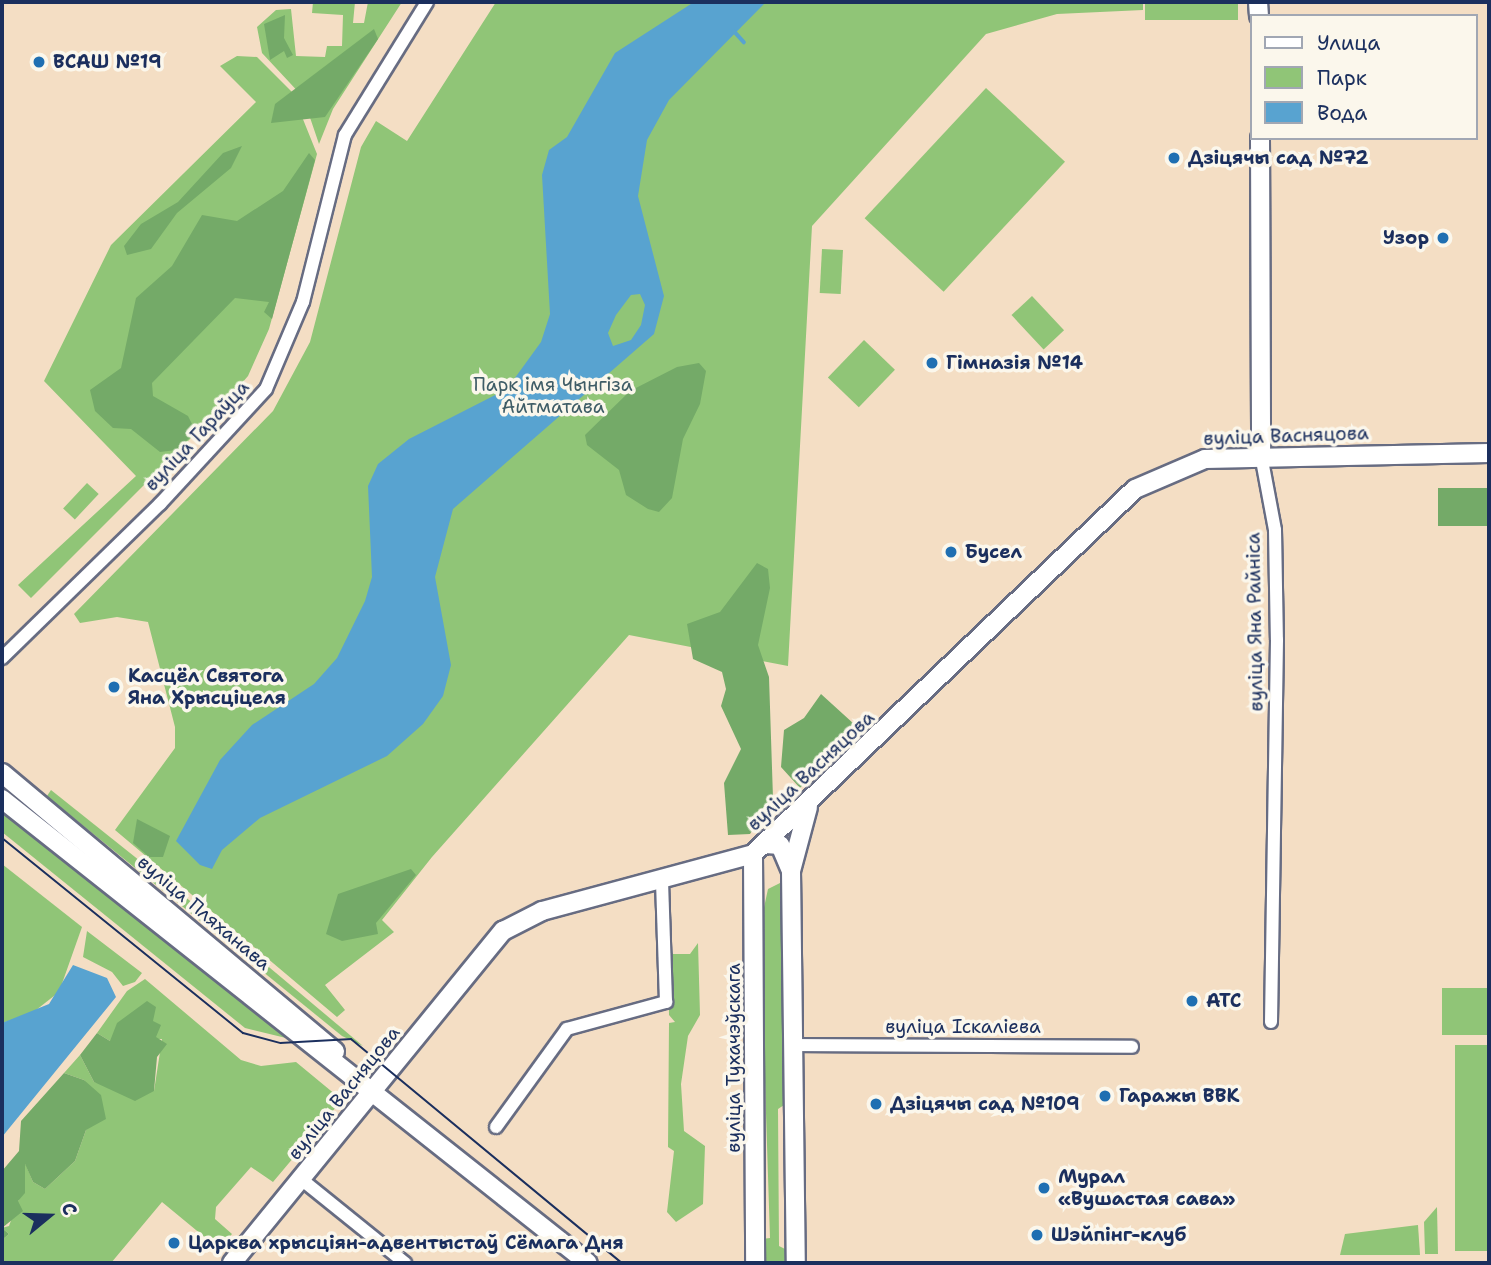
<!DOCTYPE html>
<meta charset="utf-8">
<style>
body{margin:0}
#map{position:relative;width:1491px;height:1265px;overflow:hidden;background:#f4dec4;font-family:"Shantell Sans",sans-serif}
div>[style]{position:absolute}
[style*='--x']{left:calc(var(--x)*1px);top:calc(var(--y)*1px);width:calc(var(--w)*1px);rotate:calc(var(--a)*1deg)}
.green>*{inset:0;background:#90c577;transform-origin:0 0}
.forest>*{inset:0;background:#74aa68;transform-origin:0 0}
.water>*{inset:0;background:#58a3d0}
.stream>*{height:3.5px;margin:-1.75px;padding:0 1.75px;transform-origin:1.75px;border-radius:1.75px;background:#58a3d0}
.roads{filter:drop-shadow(2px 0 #676c82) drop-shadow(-2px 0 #676c82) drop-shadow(0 2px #676c82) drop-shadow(0 -2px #676c82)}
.street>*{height:12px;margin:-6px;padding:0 6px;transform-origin:6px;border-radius:6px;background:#fff}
.secondary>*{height:18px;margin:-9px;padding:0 9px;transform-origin:9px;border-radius:9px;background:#fff}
.tram>*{height:2px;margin:-1px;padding:0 1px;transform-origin:1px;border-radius:1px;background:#1b2f5e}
.dots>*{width:19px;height:19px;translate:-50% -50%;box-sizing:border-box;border:4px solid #fbf7ec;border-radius:50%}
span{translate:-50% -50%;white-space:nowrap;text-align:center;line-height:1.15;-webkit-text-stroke:7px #fbf7ec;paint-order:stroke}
.poi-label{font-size:19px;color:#1b2f5e;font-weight:700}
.left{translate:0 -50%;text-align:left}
.right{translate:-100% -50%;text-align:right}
.park-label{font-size:19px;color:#3e5c66}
.street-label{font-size:19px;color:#1b2f5e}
.frame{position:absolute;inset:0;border:4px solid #1b2f5e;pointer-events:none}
.legend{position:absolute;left:1250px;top:14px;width:228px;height:126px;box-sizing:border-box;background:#fbf7ec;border:2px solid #a1a7b3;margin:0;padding:9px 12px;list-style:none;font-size:21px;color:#1b2f5e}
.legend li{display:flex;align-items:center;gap:14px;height:35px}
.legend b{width:35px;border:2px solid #a1a7b3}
.north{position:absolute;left:14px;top:1181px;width:70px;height:70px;-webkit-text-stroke:5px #fbf7ec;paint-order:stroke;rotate:71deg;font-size:19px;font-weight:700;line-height:28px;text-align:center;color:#1b2f5e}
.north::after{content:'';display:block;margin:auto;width:24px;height:32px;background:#1b2f5e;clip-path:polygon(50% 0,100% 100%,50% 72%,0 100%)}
</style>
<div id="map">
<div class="green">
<div style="clip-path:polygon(313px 2px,355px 2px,353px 23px,364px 23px,368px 2px,402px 2px,333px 109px,319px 144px,303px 97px,262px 53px,257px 27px,276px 10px,291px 9px,296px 56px,325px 57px,327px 46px,342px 46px,343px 15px,312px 13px)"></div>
<div style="clip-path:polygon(496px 2px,1143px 2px,1143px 10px,1057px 14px,986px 34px,812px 226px,788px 666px,629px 635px,432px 857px,382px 920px,394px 932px,325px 985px,345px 1010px,337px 1017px,115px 830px,175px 748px,175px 727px,148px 622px,117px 617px,80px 623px,74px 614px,273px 411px,310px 342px,361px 147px,376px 121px,407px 141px)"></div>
<div style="left:1145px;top:2px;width:93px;height:18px"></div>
<div style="clip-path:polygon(237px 56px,257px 57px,292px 92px,317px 154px,269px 329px,248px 376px,216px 413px,31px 598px,18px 585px,136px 476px,44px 381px,111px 245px,256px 102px,220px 66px)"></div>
<div style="left:986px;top:88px;width:108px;height:178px;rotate:43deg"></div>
<div style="left:822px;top:249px;width:21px;height:44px;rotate:3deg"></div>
<div style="left:1032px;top:296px;width:47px;height:28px;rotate:47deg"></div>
<div style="left:864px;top:340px;width:43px;height:52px;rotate:44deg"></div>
<div style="left:87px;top:483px;width:16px;height:35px;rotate:43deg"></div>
<div style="clip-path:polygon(51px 790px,189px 900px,363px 1046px,342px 1036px,81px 824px,47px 796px)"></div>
<div style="clip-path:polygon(2px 810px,286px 1038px,245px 1028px,2px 832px)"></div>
<div style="clip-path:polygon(2px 864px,82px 927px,59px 992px,31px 1014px,2px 1023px)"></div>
<div style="clip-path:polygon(780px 883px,787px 1103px,778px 1109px,779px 1246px,787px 1250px,788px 1263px,762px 1263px,762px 1239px,770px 1238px,760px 926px,768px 889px)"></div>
<div style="clip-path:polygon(87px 931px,142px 973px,135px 982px,123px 986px,112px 972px,83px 957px)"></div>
<div style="clip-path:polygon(698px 943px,700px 1015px,688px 1036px,681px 1084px,684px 1131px,705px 1146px,703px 1204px,676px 1222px,667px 1212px,674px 1151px,668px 1147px,669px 1023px,675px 1022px,669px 1015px,668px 945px,673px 954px,690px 954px)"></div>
<div style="clip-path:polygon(145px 979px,241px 1060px,261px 1066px,296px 1062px,342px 1100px,273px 1182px,251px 1167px,216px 1207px,215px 1219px,232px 1234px,219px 1249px,162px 1202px,111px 1263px,2px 1263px,2px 1240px,9px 1234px,2px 1228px,9px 1226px,25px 1182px,25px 1163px,33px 1182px,45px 1189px,75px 1161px,86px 1130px,95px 1096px,84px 1080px,64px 1073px,80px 1055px,94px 1082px,154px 1091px,162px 1039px,110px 1041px,97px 1033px,127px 991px)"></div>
<div style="left:1489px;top:988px;width:47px;height:47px;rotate:90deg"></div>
<div style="left:1489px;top:1045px;width:206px;height:34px;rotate:90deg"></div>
<div style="clip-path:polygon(1437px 1207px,1438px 1254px,1425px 1254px,1424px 1222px)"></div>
<div style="clip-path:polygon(1418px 1225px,1420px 1255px,1340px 1255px,1345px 1234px)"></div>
</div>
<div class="forest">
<div style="clip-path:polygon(285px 15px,284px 38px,293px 55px,287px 58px,284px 51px,270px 60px,264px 24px)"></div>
<div style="clip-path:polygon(374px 29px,378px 39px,325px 117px,271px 123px,275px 104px)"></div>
<div style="clip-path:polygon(242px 146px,231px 168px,177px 213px,151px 249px,127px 255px,124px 246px,141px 224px,178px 202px,223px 153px)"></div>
<div style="clip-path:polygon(309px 153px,315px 160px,272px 319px,264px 312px,269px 302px,235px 298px,152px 383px,153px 396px,188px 416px,196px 432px,176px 450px,160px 452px,131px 429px,113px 428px,95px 411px,90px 390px,121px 368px,136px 298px,172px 266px,202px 215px,237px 221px,283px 191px)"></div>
<div style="clip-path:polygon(699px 363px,706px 371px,700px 404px,683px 439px,672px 498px,659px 512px,648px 509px,626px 495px,619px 470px,587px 445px,585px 435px,630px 391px,677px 367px)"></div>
<div style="left:1489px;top:488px;width:38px;height:51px;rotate:90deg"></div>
<div style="clip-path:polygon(757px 563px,768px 569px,770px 588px,758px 645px,769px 677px,773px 798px,750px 834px,728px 835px,724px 783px,741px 749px,721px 706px,726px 689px,722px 672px,693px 659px,687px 624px,720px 612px)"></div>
<div style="clip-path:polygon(821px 694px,854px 724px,850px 738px,800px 788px,781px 767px,784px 730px,804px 718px)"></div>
<div style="clip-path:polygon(137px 819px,170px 836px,163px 857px,149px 857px,133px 843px)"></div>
<div style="clip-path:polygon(411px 869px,416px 875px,376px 923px,378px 934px,342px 941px,326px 934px,338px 894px)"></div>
<div style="clip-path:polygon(147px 1001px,156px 1007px,153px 1021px,161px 1025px,156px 1037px,167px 1044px,157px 1057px,154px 1091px,135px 1101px,94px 1082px,80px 1055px,97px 1033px,110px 1041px,117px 1023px)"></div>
<div style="clip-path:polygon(64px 1073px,84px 1080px,101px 1095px,106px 1119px,86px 1130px,75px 1161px,45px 1189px,33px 1182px,25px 1164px,25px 1193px,18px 1201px,23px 1211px,2px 1228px,9px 1234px,2px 1240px,2px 1171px,19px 1151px,21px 1121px)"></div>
</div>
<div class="water">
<div style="clip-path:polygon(evenodd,694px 2px,766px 2px,669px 100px,647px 140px,638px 196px,664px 296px,654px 334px,453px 509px,435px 577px,451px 665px,443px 696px,423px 724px,387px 756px,260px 818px,222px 850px,212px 869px,200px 865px,176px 841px,220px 760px,252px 725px,314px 684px,337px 658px,365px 601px,372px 577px,368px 486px,378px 464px,409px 439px,507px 389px,541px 342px,550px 314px,542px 175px,549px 150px,567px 137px,615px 53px,694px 2px,640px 294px,645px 305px,641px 325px,631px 340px,613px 346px,608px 333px,616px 315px,631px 295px,640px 294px)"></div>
<div style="clip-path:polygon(73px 965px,107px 978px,116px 997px,2px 1137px,2px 1023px,49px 1004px)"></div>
</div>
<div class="stream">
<div style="--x:734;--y:31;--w:15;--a:48"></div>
</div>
<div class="roads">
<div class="street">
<div style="--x:1261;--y:455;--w:76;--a:79.4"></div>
<div style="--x:1275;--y:530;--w:110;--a:89"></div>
<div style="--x:1277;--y:640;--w:382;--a:90.9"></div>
<div style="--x:2;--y:658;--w:221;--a:-44.3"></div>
<div style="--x:160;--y:504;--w:156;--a:-47.3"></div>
<div style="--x:266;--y:389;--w:95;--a:-67"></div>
<div style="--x:303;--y:302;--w:172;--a:-75.9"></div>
<div style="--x:345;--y:135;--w:156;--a:-58.3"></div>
<div style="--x:794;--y:1045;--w:338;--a:0.3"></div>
<div style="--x:496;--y:1127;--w:121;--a:-54.1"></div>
<div style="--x:567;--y:1029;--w:103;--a:-15.3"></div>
<div style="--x:666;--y:1002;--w:120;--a:-91.9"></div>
<div style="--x:301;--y:1179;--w:134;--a:38.9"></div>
</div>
<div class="secondary">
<div style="--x:1258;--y:2;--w:14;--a:86"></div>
<div style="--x:1260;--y:138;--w:317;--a:89.8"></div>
<div style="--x:2;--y:773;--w:434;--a:39.9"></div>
<div style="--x:2;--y:799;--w:747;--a:38.37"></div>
<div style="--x:766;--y:844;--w:14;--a:4"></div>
<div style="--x:780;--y:845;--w:28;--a:67"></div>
<div style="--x:791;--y:871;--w:392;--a:89.3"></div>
<div style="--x:753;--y:854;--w:409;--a:89.7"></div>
<div style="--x:791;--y:871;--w:66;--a:-75.1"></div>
<div style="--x:232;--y:1263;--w:429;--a:-50.8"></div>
<div style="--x:503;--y:931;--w:44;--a:-27.1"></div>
<div style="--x:542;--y:911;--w:219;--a:-15.1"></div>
<div style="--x:753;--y:854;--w:528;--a:-43.7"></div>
<div style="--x:1135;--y:489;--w:76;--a:-23.2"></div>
<div style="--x:1205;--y:459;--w:284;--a:-1.2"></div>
</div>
</div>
<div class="tram">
<div style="--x:2;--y:838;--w:310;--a:39"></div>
<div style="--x:243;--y:1033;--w:39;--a:15"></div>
<div style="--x:281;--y:1043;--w:70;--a:-3.3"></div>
<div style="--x:351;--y:1039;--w:352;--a:39.6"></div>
</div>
<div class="dots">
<div style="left:39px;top:62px;background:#1f6fb2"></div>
<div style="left:1174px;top:158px;background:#1f6fb2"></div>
<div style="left:1443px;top:238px;background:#1f6fb2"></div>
<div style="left:932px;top:363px;background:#1f6fb2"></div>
<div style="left:951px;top:552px;background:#1f6fb2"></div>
<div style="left:114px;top:687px;background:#1f6fb2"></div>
<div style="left:1192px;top:1001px;background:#1f6fb2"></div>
<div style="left:1105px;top:1096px;background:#1f6fb2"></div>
<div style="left:876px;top:1104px;background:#1f6fb2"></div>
<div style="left:1044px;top:1188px;background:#1f6fb2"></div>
<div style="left:1037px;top:1235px;background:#1f6fb2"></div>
<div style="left:174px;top:1243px;background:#1f6fb2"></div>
</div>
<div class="poi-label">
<span class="left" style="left:53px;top:62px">ВСАШ №19</span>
<span class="left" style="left:1188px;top:158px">Дзіцячы сад №72</span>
<span class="right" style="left:1429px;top:238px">Узор</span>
<span class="left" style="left:946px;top:363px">Гімназія №14</span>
<span class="left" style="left:965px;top:552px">Бусел</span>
<span class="left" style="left:128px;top:687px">Касцёл Святога<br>Яна Хрысціцеля</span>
<span class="left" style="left:1206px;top:1001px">АТС</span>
<span class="left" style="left:1119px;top:1096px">Гаражы ВВК</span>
<span class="left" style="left:890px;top:1104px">Дзіцячы сад №109</span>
<span class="left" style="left:1058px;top:1188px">Мурал<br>«Вушастая сава»</span>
<span class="left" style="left:1051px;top:1235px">Шэйпінг-клуб</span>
<span class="left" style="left:188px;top:1243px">Царква хрысціян-адвентыстаў Сёмага Дня</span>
</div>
<div class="park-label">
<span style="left:553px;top:396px">Парк імя Чынгіза<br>Айтматава</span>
</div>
<div class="street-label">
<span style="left:197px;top:436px;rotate:-47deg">вуліца Гараўца</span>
<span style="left:1286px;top:436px;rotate:-2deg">вуліца Васняцова</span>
<span style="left:1255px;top:622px;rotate:-91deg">вуліца Яна Райніса</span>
<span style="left:811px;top:771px;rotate:-43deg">вуліца Васняцова</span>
<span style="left:204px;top:913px;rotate:40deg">вуліца Пляханава</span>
<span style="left:963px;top:1027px">вуліца Іскаліева</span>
<span style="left:734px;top:1058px;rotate:-90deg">вуліца Тухачэўскага</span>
<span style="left:344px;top:1093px;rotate:-51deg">вуліца Васняцова</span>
</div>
<div class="frame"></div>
<ul class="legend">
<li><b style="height:9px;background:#fff"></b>Улица</li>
<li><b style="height:19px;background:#90c577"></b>Парк</li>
<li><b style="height:19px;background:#58a3d0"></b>Вода</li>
</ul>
<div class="north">С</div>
</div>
